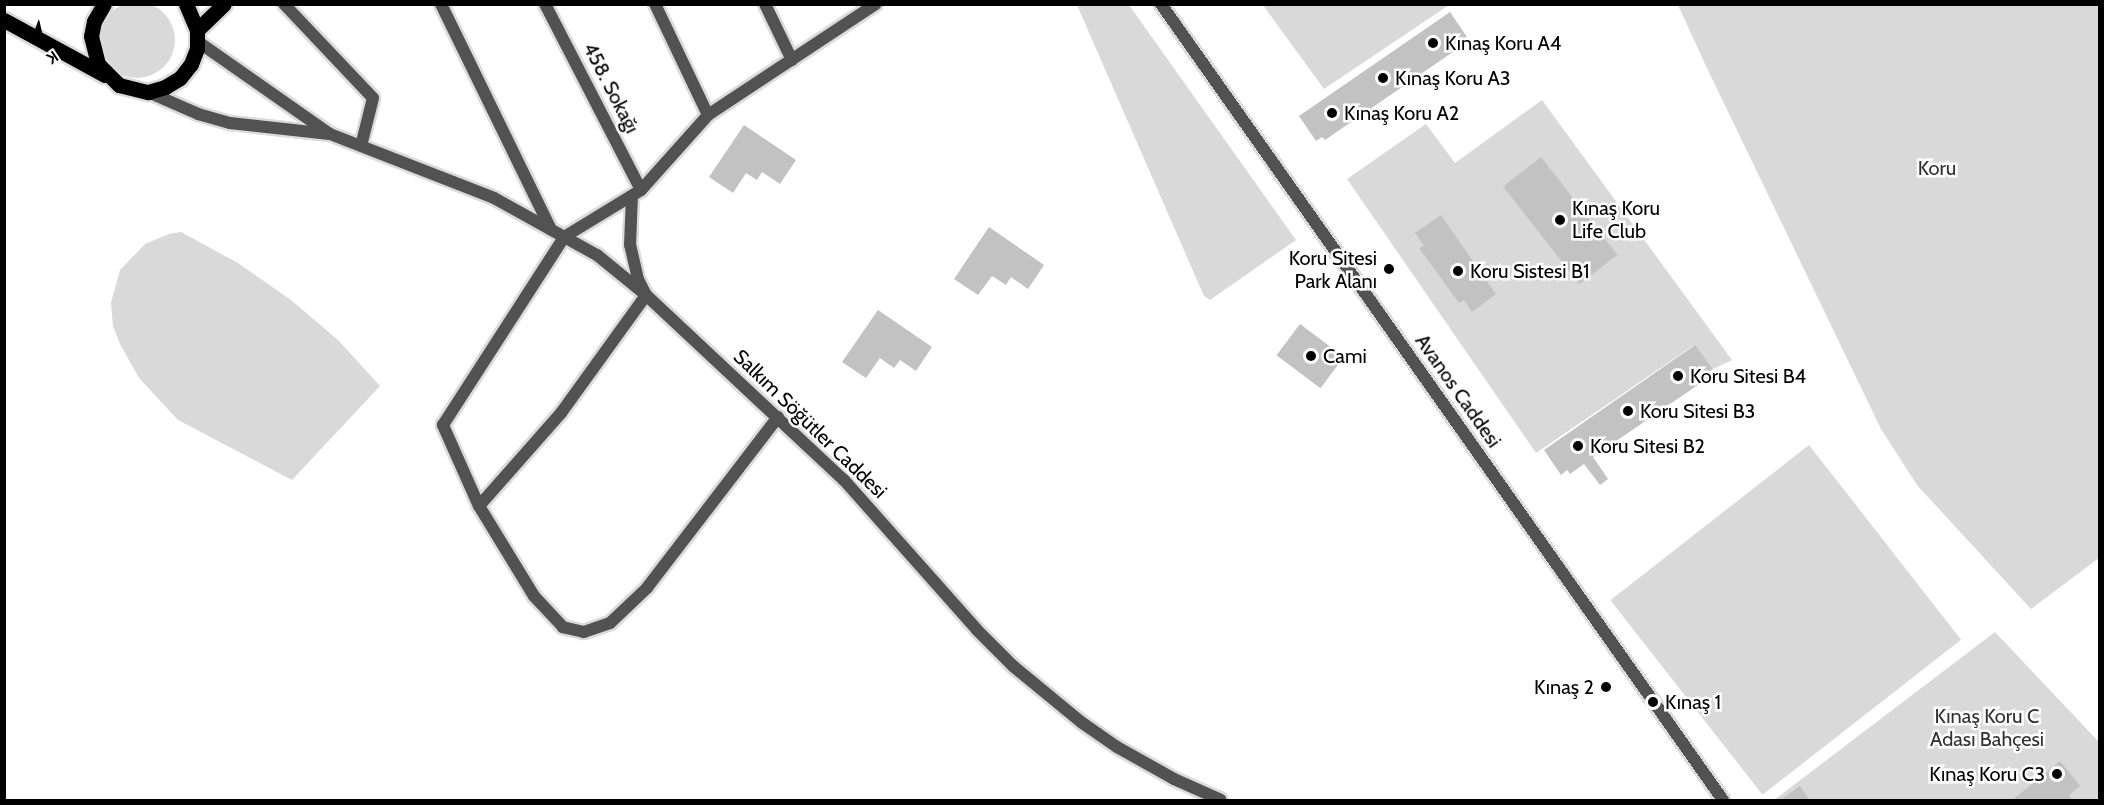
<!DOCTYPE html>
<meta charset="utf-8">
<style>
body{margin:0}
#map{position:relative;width:2104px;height:805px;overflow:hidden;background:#fff;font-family:Cabin,sans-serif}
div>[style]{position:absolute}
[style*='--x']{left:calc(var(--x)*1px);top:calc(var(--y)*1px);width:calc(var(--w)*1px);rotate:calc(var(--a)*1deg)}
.green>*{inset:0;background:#d9d9d9;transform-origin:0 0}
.round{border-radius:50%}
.building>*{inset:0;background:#c2c2c2;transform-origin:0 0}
.roads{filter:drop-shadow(2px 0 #dbdbdb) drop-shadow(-2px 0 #dbdbdb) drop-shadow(0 2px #dbdbdb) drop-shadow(0 -2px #dbdbdb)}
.minor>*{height:12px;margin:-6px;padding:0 6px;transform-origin:6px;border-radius:6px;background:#525252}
.tertiary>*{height:12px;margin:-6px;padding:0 6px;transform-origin:6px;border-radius:6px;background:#525252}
.primary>*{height:15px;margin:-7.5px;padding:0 7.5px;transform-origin:7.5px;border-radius:7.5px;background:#000}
.dots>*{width:16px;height:16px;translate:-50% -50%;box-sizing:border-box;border:3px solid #fff;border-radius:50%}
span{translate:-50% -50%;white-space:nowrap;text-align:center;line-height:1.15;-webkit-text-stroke:5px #fff;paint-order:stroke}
.poi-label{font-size:20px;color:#000}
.left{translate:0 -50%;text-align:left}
.right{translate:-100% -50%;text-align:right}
.street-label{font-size:20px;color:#000}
.park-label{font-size:20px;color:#303030}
.frame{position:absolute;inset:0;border:6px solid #000;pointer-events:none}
.north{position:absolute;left:12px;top:12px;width:60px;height:60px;-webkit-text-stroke:4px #fff;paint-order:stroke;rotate:146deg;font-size:16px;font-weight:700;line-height:24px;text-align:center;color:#000}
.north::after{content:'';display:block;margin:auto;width:21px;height:27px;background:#000;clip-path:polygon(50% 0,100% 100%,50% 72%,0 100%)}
</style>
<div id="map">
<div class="green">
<div class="round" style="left:99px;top:2px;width:76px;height:76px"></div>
<div style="clip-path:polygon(1077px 5px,1129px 5px,1296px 240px,1210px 300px,1204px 296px)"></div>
<div style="clip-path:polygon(1263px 5px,1449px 5px,1324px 89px)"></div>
<div style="clip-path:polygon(1678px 5px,2099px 5px,2099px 558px,2031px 609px,1917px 485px,1881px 429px,1706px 66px)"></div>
<div style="clip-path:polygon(1542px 100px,1732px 360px,1713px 369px,1694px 345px,1536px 453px,1347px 179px,1426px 124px,1455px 163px)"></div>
<div style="clip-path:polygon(181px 232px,238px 263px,291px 300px,338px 340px,380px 386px,292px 480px,178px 420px,139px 378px,120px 344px,113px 326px,111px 303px,120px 270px,145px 244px,169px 234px)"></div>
<div style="left:1809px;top:445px;width:247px;height:252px;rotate:52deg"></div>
<div style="clip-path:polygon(1995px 632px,2099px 742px,2099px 800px,1774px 800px)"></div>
</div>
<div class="building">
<div style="clip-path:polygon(1450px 12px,1467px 37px,1460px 41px,1463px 45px,1325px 140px,1322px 137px,1316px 141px,1299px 116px)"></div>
<div style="clip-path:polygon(744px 125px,796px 160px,780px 184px,762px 172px,757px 180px,746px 173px,733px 193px,709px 177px)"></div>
<div style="left:1541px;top:157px;width:124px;height:48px;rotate:52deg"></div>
<div style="clip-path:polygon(1441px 215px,1496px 294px,1472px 312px,1464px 300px,1459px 303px,1419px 248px,1424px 246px,1415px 233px)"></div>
<div style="clip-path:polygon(989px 227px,1044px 265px,1028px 289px,1011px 277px,1006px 285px,992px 276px,978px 295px,954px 279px)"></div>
<div style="clip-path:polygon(878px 310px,932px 347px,916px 371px,900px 360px,894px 368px,880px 358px,866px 378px,842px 362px)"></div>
<div style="left:1300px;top:324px;width:55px;height:39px;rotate:37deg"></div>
<div style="clip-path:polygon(1695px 345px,1713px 369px,1706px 375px,1708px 378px,1593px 457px,1608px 479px,1600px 485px,1584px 464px,1570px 474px,1567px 470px,1561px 475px,1544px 450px)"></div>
<div style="clip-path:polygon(2060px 761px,2080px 786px,2069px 795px,2073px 801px,2011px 801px)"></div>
<div style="clip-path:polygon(1800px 786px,1810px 801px,1779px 801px)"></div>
</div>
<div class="roads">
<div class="minor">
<div style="--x:284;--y:4;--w:129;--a:46.6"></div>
<div style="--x:373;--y:98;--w:49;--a:104"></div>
<div style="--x:441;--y:4;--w:251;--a:64"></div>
<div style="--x:545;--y:4;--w:209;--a:62.7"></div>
<div style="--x:655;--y:4;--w:123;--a:64.5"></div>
<div style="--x:765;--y:4;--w:62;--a:64.3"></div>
<div style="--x:197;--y:41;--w:162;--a:35"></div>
<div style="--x:330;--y:134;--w:176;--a:21.3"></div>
<div style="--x:494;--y:198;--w:118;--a:29"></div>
<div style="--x:597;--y:255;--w:63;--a:39.2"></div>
<div style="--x:646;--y:295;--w:271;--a:43.1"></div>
<div style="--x:844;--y:480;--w:200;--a:48.4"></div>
<div style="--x:977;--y:630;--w:51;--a:45"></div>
<div style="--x:1013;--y:666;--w:88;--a:39.5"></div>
<div style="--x:1081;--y:722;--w:44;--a:34.8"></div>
<div style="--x:1117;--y:747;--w:65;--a:29.3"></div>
<div style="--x:1174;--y:779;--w:51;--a:24.1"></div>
<div style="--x:148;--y:92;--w:55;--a:23.7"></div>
<div style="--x:198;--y:114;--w:33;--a:16"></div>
<div style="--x:230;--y:123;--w:100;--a:6.3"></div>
<div style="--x:778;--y:417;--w:215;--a:127.5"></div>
<div style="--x:647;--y:588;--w:51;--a:136.6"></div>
<div style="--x:610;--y:623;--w:28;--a:161"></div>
<div style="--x:584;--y:632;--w:22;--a:-167"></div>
<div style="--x:563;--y:627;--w:42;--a:-133.1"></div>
<div style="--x:534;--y:596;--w:105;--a:-121.4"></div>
<div style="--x:479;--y:506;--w:89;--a:-114"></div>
<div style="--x:443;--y:425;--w:224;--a:-57.2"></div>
<div style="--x:564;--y:237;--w:90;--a:-31.4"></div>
<div style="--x:641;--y:190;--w:101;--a:-48.2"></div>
<div style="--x:708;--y:115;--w:201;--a:-33.5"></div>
<div style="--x:479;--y:506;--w:124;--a:-48.6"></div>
<div style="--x:561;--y:413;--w:145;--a:-54.2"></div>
<div style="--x:646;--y:295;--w:18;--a:-117"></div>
<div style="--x:638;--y:279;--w:35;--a:-103"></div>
<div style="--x:630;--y:245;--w:49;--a:-87.7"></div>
</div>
<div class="tertiary">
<div style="--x:1161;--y:4;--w:974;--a:54.78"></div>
</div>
<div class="primary">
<div style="--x:104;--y:4;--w:20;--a:120"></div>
<div style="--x:94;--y:21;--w:15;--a:101"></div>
<div style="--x:91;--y:36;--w:29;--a:76"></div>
<div style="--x:98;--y:64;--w:30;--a:45"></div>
<div style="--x:119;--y:85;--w:30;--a:14"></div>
<div style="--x:148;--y:92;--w:18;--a:-16"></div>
<div style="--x:165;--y:87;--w:17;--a:-31"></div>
<div style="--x:180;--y:78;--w:18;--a:-52"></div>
<div style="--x:191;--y:64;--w:17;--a:-69"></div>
<div style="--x:197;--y:48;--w:18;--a:-90"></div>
<div style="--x:197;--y:30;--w:28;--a:-113"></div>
<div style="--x:4;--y:20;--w:115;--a:28.6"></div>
<div style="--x:197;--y:30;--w:37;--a:-44"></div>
</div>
</div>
<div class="dots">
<div style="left:1433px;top:43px;background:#000"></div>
<div style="left:1383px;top:78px;background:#000"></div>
<div style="left:1332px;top:113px;background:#000"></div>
<div style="left:1560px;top:220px;background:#000"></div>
<div style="left:1389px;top:269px;background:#000"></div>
<div style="left:1458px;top:271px;background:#000"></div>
<div style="left:1311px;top:356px;background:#000"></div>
<div style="left:1678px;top:376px;background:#000"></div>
<div style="left:1628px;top:411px;background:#000"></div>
<div style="left:1578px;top:446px;background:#000"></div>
<div style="left:1606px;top:687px;background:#000"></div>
<div style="left:1653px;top:702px;background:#000"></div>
<div style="left:2057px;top:774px;background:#000"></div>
</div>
<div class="poi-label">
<span class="left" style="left:1445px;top:43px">Kınaş Koru A4</span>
<span class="left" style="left:1395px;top:78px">Kınaş Koru A3</span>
<span class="left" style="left:1344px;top:113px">Kınaş Koru A2</span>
<span class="left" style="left:1572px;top:220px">Kınaş Koru<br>Life Club</span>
<span class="right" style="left:1377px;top:270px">Koru Sitesi<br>Park Alanı</span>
<span class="left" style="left:1470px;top:271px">Koru Sistesi B1</span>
<span class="left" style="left:1323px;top:356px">Cami</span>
<span class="left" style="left:1690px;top:376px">Koru Sitesi B4</span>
<span class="left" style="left:1640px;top:411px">Koru Sitesi B3</span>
<span class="left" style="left:1590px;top:446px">Koru Sitesi B2</span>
<span class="right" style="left:1594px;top:687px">Kınaş 2</span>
<span class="left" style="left:1665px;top:702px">Kınaş 1</span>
<span class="right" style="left:2045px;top:774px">Kınaş Koru C3</span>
</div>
<div class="street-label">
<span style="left:611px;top:88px;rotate:63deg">458. Sokağı</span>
<span style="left:1458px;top:391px;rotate:55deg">Avanos Caddesi</span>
<span style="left:810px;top:424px;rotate:44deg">Salkım Söğütler Caddesi</span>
</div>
<div class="park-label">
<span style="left:1937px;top:168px">Koru</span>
<span style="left:1987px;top:728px">Kınaş Koru C<br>Adası Bahçesi</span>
</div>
<div class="frame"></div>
<div class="north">K</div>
</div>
